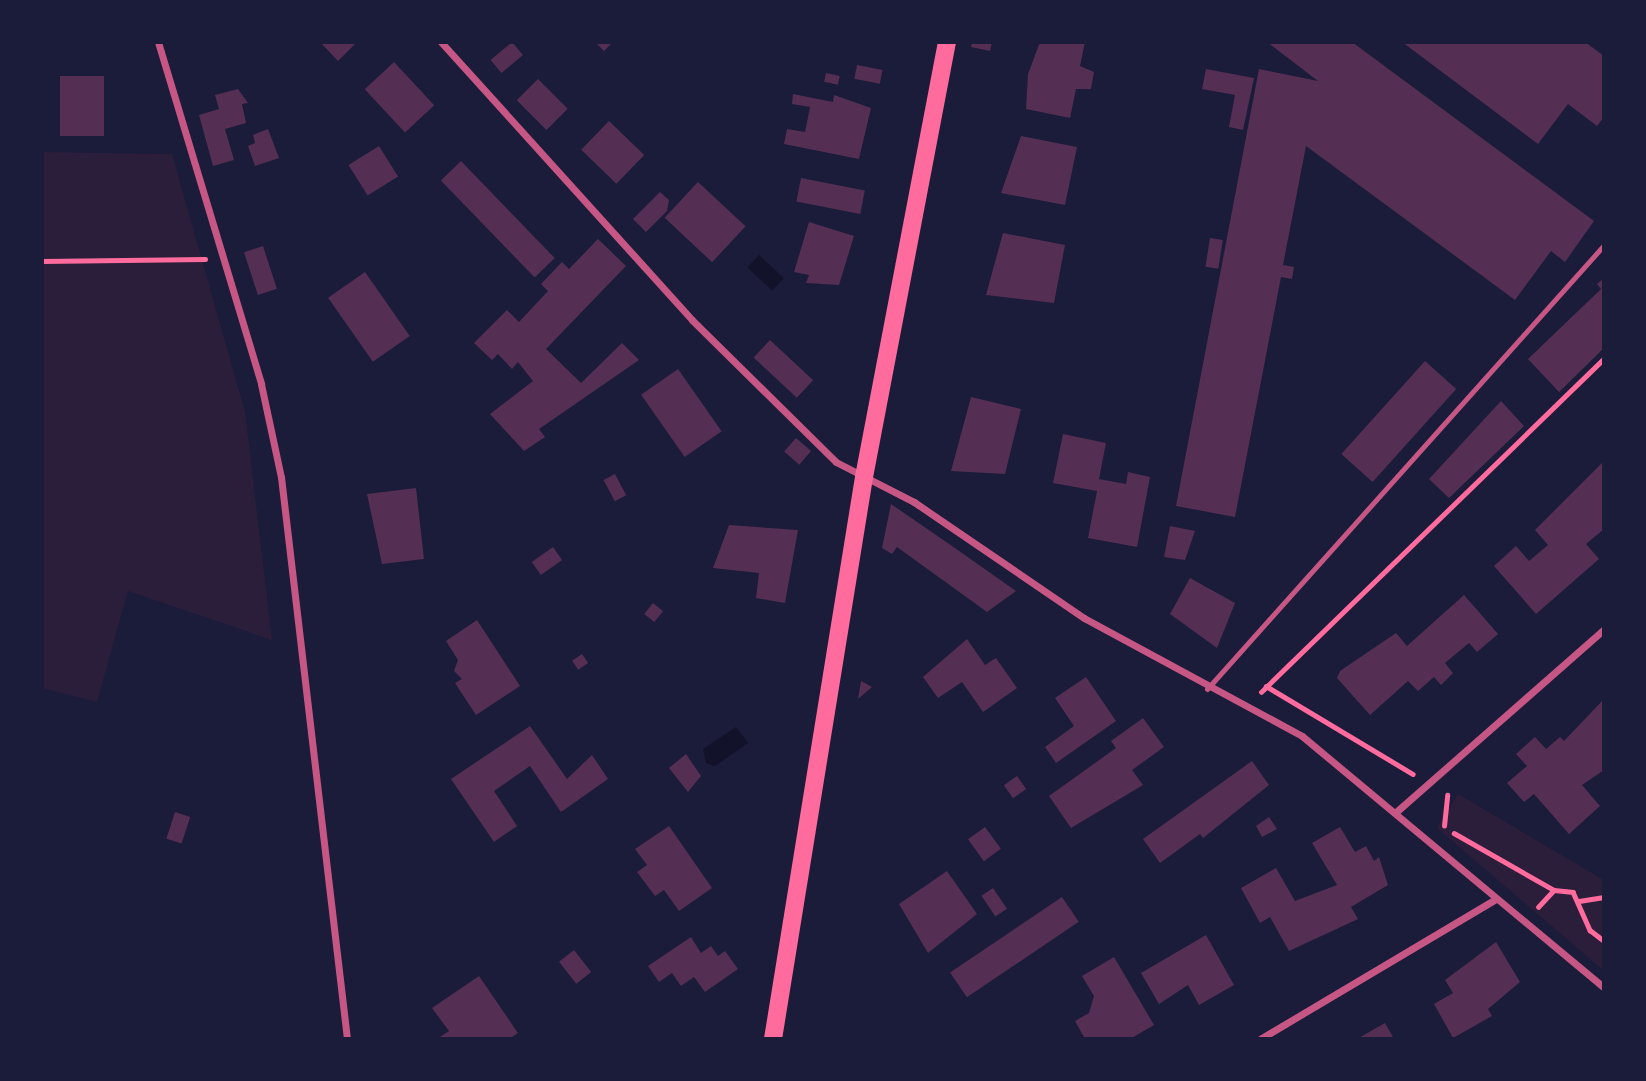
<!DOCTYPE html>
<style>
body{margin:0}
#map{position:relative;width:1646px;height:1081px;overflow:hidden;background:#1b1b3a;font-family:Arial,sans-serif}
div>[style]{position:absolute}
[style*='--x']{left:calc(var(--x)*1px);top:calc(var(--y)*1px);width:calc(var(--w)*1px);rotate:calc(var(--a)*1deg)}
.green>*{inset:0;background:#2a1e3b}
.water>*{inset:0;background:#12122b;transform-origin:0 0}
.building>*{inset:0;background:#542f53;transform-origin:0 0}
.path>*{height:4.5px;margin:-2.25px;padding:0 2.25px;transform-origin:2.25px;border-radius:2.25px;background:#ff6b9d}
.service>*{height:5px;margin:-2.5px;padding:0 2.5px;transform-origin:2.5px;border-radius:2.5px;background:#c65784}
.minor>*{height:7px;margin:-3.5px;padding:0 3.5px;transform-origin:3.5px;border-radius:3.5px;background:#c65784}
.primary>*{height:18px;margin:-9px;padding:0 9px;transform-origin:9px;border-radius:9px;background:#ff6b9d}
span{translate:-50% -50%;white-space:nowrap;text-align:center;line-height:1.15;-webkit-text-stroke:7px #1b1b3a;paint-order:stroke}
.frame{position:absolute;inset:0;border:44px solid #1b1b3a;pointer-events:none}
</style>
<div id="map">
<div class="green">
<div style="clip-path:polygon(42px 152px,172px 154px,245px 412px,272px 640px,128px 591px,97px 702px,42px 688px)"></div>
<div style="clip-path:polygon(1458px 794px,1604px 880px,1604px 971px,1437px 828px)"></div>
</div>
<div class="water">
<div style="left:759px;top:255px;width:34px;height:17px;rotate:43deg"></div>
<div style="clip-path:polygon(736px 727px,748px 743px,715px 766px,706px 763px,703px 749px)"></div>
</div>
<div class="building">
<div style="clip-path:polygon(320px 42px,357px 42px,338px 61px)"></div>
<div style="left:512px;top:42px;width:17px;height:28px;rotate:50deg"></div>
<div style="clip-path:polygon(595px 42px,613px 42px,604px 51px)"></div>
<div style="clip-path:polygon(972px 42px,992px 42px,990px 51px,971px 47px)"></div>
<div style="clip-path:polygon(1040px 42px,1085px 42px,1080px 66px,1094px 72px,1091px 89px,1076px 89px,1070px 118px,1026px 109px,1028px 74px)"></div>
<div style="clip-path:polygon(1267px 42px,1352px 42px,1594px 221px,1565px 262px,1551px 251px,1515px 300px,1306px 146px,1283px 265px,1294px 267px,1292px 279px,1281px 277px,1235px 517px,1176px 506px,1259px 69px,1318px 81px)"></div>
<div style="clip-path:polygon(1402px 42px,1585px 42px,1604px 56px,1604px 117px,1597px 126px,1568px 104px,1538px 144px)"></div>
<div style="left:394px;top:62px;width:59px;height:40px;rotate:47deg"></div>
<div style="left:857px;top:65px;width:26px;height:14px;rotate:11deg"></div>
<div style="clip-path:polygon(1206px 69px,1254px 78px,1243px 130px,1229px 127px,1235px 95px,1202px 89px)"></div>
<div style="left:826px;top:73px;width:14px;height:9px;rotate:12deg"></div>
<div style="left:60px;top:76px;width:44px;height:60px"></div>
<div style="left:538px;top:79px;width:42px;height:30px;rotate:45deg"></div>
<div style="clip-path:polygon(238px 89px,248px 103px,242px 104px,246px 123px,225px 129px,234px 160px,213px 166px,199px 115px,219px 109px,215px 95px)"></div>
<div style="clip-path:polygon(793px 94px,833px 102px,834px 95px,871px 108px,859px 159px,784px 144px,787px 129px,805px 132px,810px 107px,792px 104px)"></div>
<div style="left:609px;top:121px;width:49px;height:40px;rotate:44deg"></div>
<div style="clip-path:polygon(268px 129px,279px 158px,255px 166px,248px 146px,255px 143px,253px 135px)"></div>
<div style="clip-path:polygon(1021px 136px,1077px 147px,1065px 205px,1001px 193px)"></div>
<div style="left:379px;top:146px;width:36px;height:36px;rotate:58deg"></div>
<div style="left:461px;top:161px;width:135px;height:28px;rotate:46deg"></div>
<div style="left:801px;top:178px;width:65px;height:24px;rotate:11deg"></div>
<div style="left:698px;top:182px;width:65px;height:49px;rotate:43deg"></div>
<div style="clip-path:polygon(660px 192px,669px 200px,667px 211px,646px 232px,633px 219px)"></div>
<div style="clip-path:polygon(809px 222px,854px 236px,839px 285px,806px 283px,809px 275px,794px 272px)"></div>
<div style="clip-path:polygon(1003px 233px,1065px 245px,1054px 303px,986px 295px)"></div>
<div style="left:1210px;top:238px;width:13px;height:29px;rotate:9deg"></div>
<div style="clip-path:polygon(598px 239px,626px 266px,546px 349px,581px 383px,622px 343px,639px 360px,539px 429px,545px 437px,524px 451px,490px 414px,533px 381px,518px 362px,512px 369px,498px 354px,492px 360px,474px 343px,507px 310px,519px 322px,548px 291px,541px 284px,562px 262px,569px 269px)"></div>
<div style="left:263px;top:246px;width:45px;height:20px;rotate:72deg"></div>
<div style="left:365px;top:272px;width:78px;height:45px;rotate:55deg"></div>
<div style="clip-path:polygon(1604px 278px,1604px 348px,1559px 392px,1528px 359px,1601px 289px,1597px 284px)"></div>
<div style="left:770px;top:340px;width:59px;height:24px;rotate:43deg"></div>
<div style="left:1425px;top:361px;width:42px;height:125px;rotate:42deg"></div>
<div style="left:678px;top:369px;width:76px;height:45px;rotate:55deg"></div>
<div style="clip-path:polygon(971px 397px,1021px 409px,1005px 474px,951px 471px)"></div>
<div style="clip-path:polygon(1501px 401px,1524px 426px,1449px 498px,1429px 479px)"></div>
<div style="clip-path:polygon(1063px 434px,1106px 443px,1099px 479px,1126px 484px,1128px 472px,1150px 477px,1137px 547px,1088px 538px,1097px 491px,1053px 483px)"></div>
<div style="left:796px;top:438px;width:20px;height:18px;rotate:41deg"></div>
<div style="clip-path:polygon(1604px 461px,1604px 529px,1586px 544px,1599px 559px,1536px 614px,1494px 566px,1516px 546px,1529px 561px,1548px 545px,1535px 530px)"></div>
<div style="left:615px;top:474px;width:24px;height:13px;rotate:62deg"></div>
<div style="clip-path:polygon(416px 488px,424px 559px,382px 564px,367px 494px)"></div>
<div style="clip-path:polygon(891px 504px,952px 546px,1016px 591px,987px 612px,897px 547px,892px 554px,882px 548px)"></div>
<div style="clip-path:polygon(729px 525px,798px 530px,785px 603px,756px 598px,759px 573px,713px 568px)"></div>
<div style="clip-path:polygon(1170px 526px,1195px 531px,1185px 560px,1164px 557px)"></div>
<div style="left:553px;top:547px;width:16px;height:26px;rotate:55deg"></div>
<div style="clip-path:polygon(1190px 578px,1235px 603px,1217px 648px,1170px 614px)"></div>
<div style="clip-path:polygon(1464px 595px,1498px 634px,1477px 652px,1469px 643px,1445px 663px,1453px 673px,1441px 685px,1434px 677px,1418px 691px,1408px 681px,1370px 715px,1337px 678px,1340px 671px,1396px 633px,1407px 646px)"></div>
<div style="left:653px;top:603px;width:13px;height:14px;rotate:39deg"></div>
<div style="clip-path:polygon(477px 620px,520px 686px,476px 715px,455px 683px,462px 679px,454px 671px,458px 660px,446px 641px)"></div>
<div style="clip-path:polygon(967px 639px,985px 665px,996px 658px,1017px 688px,983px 712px,962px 682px,938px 698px,923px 677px)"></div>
<div style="left:582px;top:654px;width:11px;height:12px;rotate:56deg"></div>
<div style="clip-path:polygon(1086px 677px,1116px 721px,1056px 763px,1045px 747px,1074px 726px,1055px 698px)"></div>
<div style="clip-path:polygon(861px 681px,872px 687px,858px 699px)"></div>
<div style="clip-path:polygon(1604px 699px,1604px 770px,1582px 785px,1600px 806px,1569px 834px,1534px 794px,1524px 802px,1507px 783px,1527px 766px,1516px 754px,1535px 737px,1546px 749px,1560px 737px,1564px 741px)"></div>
<div style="clip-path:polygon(1143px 718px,1164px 747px,1132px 770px,1143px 785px,1071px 828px,1049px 796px,1116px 748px,1111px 741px)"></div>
<div style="clip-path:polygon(530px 726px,567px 779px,592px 755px,608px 779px,561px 812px,530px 766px,494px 791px,517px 826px,494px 842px,451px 779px)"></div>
<div style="clip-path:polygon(686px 754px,701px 776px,688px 792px,669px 768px)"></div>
<div style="clip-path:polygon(1252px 761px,1269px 785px,1203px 838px,1200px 834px,1160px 863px,1143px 839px)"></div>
<div style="left:1017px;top:776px;width:16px;height:16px;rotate:55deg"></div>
<div style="left:175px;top:812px;width:16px;height:28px;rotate:18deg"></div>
<div style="clip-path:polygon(1269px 817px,1277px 829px,1262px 837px,1256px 826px)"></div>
<div style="clip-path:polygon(669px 826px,712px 888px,679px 911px,664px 890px,655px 896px,637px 872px,647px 865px,635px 849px)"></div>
<div style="left:985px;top:827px;width:27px;height:21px;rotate:54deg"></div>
<div style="clip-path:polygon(1340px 827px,1355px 852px,1366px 846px,1374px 861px,1379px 857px,1388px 885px,1351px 907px,1358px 919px,1289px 951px,1270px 917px,1260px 923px,1241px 888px,1276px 868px,1295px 901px,1337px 885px,1312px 843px)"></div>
<div style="clip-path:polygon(947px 871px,977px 914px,928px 953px,899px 904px)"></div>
<div style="left:993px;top:888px;width:25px;height:14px;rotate:56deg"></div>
<div style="left:1062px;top:897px;width:30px;height:135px;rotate:56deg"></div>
<div style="clip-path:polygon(1206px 935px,1234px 985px,1199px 1005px,1188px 985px,1159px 1004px,1141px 973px)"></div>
<div style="clip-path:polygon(691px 937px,701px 953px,711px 946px,718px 956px,725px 951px,738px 969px,705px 992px,694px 977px,681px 986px,672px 973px,659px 982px,648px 966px)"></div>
<div style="clip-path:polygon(1496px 942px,1520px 982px,1488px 1009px,1492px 1016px,1453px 1038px,1434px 1004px,1453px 993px,1445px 980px)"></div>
<div style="left:574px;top:950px;width:28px;height:19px;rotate:52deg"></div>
<div style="clip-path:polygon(1114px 957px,1154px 1025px,1130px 1039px,1085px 1039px,1075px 1021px,1089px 1013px,1094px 996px,1082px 976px)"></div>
<div style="clip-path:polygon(479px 976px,518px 1033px,509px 1039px,437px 1039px,449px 1031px,432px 1008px)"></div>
<div style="clip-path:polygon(1385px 1023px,1394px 1039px,1357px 1039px)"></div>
</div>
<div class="path">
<div style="--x:42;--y:261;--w:163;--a:-0.7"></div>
<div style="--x:1266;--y:686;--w:171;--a:30.9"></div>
<div style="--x:1261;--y:692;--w:479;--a:-44.2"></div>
<div style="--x:1444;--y:826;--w:31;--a:-84"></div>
<div style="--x:1454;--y:833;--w:115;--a:29.7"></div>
<div style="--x:1554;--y:890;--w:19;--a:6"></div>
<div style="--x:1573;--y:892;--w:42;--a:65.9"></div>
<div style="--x:1590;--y:930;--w:18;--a:38"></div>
<div style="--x:1579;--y:901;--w:25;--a:-9"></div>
<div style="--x:1538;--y:907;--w:23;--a:-47"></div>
</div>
<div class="service">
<div style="--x:1207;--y:689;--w:596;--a:-48.2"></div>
</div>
<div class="minor">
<div style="--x:158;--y:42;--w:357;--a:73.2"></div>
<div style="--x:261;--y:384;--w:95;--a:77.9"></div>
<div style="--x:281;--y:477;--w:566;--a:83.3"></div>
<div style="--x:441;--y:42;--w:375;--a:47.9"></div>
<div style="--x:692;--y:320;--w:202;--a:44.6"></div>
<div style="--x:836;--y:462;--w:88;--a:27.1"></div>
<div style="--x:914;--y:502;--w:206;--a:34.3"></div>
<div style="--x:1084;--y:618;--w:248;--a:28.4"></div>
<div style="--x:1302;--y:736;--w:393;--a:39.8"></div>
<div style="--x:1396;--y:812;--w:277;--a:-41.3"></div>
<div style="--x:1260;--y:1039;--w:272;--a:-30.7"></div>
</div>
<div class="primary">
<div style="--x:773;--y:1039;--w:569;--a:-80.8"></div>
<div style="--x:864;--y:477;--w:443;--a:-79.2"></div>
</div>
<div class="frame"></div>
</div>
